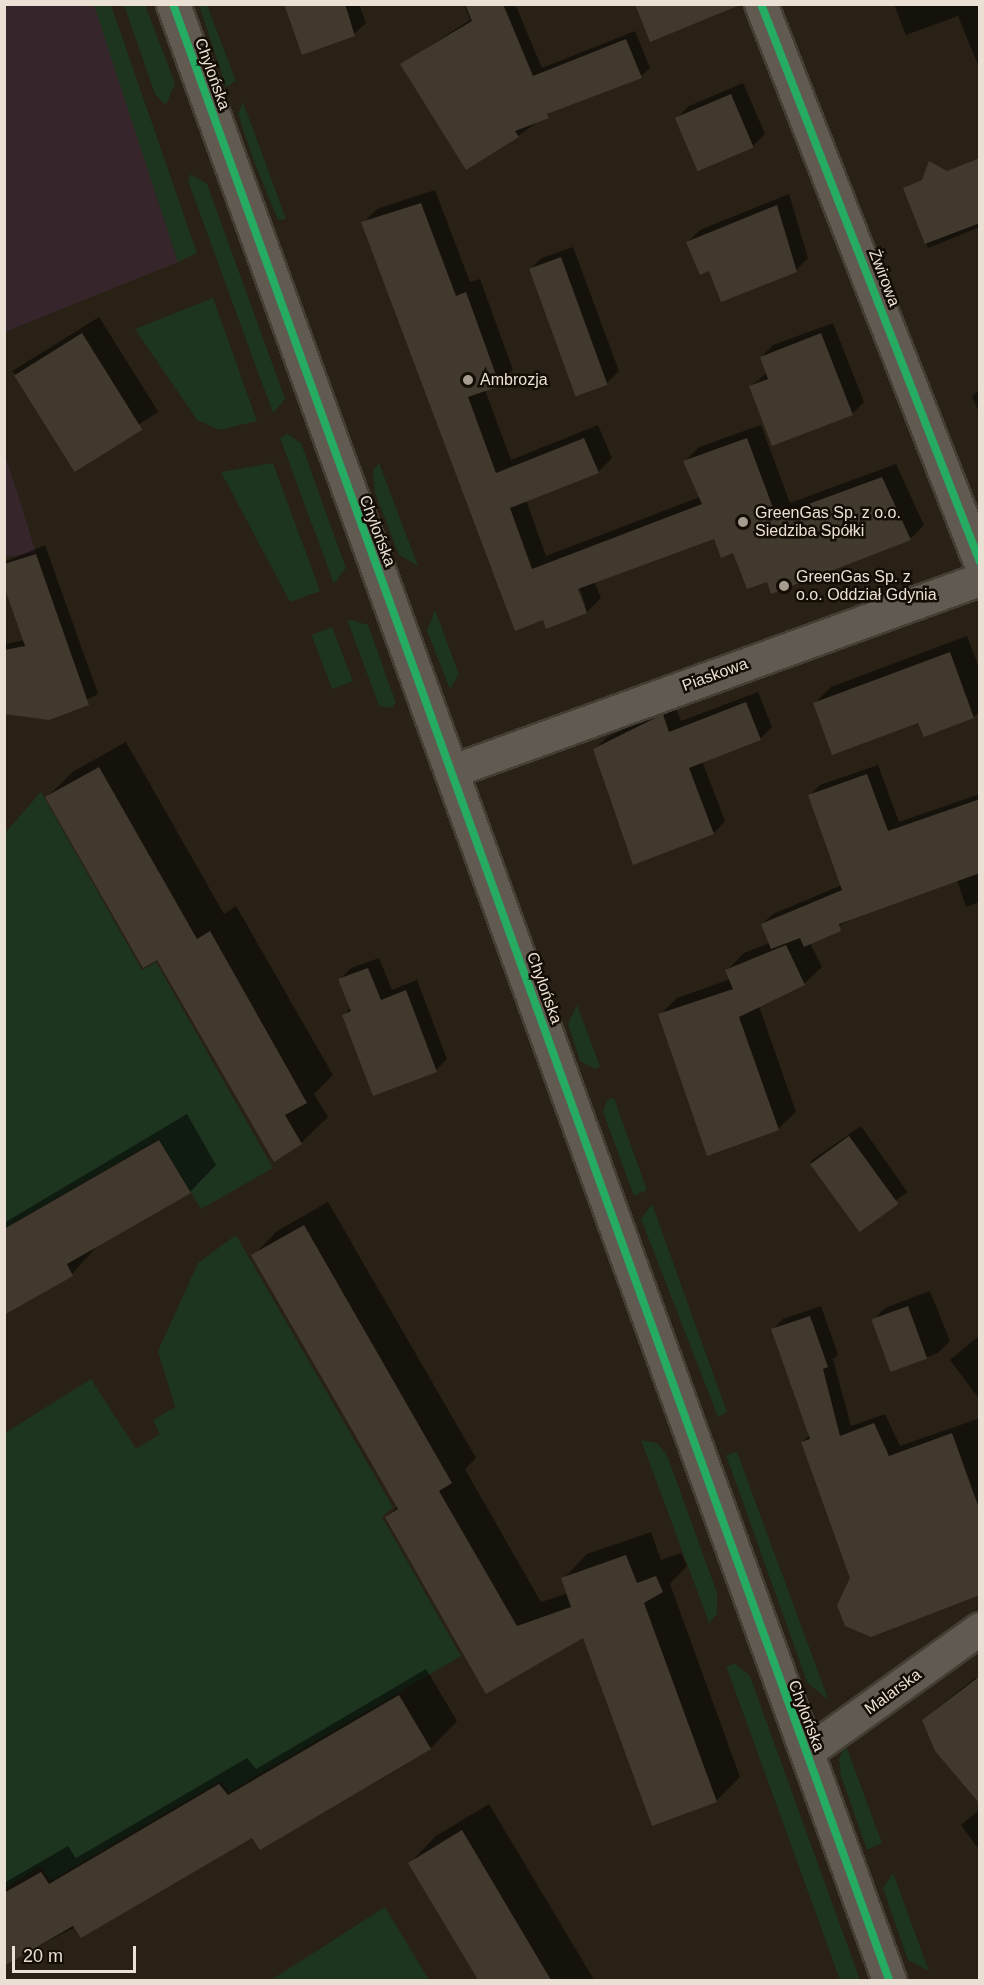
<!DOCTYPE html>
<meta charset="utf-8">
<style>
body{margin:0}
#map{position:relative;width:984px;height:1985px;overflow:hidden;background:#292115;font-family:Helvetica,sans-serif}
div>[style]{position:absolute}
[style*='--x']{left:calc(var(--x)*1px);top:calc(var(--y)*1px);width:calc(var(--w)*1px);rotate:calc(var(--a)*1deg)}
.education>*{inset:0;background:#36262c}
.green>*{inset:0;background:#1d341f;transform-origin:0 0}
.shadow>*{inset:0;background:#0007;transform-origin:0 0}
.building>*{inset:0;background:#41392e;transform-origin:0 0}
.roads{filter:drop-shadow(2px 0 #453e35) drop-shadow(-2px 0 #453e35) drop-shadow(0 2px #453e35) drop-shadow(0 -2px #453e35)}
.minor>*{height:32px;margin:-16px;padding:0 16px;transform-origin:16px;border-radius:16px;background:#605a51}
.tertiary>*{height:33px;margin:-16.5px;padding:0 16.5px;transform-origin:16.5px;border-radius:16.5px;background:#605a51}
.cycleway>*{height:8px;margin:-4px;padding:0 4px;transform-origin:4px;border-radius:4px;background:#26ab63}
.dots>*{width:16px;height:16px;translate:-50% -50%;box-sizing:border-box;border:3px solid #140d05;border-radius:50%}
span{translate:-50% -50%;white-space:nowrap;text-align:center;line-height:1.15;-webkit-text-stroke:5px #140d05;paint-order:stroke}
.street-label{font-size:16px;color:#eae0d3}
.poi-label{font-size:16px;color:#eae0d3}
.left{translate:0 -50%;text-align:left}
.frame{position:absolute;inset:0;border:6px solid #eae0d3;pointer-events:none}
.scale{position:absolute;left:12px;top:1946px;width:124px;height:27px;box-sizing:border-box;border:3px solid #eae0d3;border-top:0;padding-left:8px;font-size:18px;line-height:21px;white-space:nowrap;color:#eae0d3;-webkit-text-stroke:4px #140d05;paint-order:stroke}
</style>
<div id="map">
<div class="education">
<div style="clip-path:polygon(5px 5px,94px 5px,178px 262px,5px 332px)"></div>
<div style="clip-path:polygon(4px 453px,18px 495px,36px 553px,5px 557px)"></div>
</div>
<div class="green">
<div style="clip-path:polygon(94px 5px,111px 5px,197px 253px,178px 262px)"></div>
<div style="clip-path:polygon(124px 5px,145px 5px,175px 83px,166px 105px,155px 94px)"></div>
<div style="clip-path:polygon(199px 5px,207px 5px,236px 81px,226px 87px)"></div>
<div style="clip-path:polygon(243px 102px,286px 219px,278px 220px,255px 164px,238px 114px)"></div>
<div style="clip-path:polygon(191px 174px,207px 184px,285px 399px,273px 413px,188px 181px)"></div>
<div style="clip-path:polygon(213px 298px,257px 421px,219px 430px,197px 420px,135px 329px)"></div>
<div style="clip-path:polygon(288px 434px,301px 443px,346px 568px,334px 584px,280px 438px)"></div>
<div style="clip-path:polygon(273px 463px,320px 591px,290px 602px,221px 472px)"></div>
<div style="clip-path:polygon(379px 463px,418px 566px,399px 555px,375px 493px,373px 470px)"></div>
<div style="clip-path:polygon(435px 610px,459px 674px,450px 689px,427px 631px)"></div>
<div style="clip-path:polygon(347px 619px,368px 625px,396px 703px,392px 708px,379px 706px)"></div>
<div style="left:332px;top:627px;width:58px;height:22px;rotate:69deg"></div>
<div style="clip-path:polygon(41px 792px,142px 970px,156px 962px,273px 1168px,201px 1209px,159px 1139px,5px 1228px,5px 833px)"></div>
<div style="clip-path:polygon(577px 1005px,600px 1066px,595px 1069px,580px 1061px,568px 1024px)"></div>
<div style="clip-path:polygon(614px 1098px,647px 1190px,634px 1196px,603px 1112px,607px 1100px)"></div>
<div style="clip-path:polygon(652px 1204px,727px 1412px,718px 1417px,641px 1219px)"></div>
<div style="clip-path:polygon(236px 1235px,393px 1507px,382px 1517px,461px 1656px,229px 1792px,220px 1781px,50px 1881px,41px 1866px,5px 1888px,5px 1433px,91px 1379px,136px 1449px,160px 1434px,153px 1420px,175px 1407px,158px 1351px,198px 1263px)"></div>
<div style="clip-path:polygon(641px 1440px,657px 1443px,667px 1455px,717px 1593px,717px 1614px,709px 1623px)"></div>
<div style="clip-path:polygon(737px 1452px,829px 1701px,807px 1682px,726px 1455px)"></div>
<div style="clip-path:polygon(735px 1664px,750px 1676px,860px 1980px,840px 1980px,726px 1666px)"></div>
<div style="clip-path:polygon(845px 1743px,882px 1843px,867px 1850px,841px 1776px,839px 1759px)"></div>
<div style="clip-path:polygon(893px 1873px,929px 1971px,908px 1960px,883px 1888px)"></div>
<div style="clip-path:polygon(385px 1907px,429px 1980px,271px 1980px)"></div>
</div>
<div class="shadow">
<div style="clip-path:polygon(285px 4px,359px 4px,366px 23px,354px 34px)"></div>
<div style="clip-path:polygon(464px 4px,515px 4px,542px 68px,635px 31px,650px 68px,641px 76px,556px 109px,518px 136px,402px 64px,470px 20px)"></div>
<div style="clip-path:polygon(894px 4px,980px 4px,980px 70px,958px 16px,906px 35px)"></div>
<div style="clip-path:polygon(743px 83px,765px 134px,753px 146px,677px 118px,689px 106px)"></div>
<div style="clip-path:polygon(980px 172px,980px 227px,928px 248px,911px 205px)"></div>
<div style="clip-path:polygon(evenodd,435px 190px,470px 282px,480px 279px,513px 370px,485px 390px,511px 460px,598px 425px,612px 458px,598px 472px,526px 500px,546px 556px,700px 497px,685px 461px,699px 447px,761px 425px,790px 503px,896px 464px,924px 525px,910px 539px,767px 580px,715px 537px,594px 581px,601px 598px,587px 612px,547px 627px,363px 223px,377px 209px,435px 190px,577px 581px,586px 607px,583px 607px,577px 581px)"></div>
<div style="clip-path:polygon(789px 194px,808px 258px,796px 270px,710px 269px,688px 242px,700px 230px)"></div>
<div style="clip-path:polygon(573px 247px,619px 371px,607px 383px,530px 269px,542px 258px)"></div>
<div style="left:99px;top:317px;width:112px;height:102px;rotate:58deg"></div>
<div style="clip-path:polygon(833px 323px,864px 402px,852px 414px,751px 386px,767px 373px,761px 357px,773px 345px)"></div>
<div style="clip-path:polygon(980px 389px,980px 415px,972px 396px)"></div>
<div style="clip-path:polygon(45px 545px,98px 694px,50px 718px,4px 713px,4px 644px,25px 640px,4px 582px,4px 562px)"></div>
<div style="clip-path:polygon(967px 636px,980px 670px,980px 711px,974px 717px,919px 721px,814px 704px,831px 687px)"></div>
<div style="clip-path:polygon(758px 692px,772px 727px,760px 739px,702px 761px,725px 821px,714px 833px,634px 863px,594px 750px,606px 738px,674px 704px,681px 721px)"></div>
<div style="clip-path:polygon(126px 742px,224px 914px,236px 906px,333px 1075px,314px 1094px,328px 1117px,301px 1143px,158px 958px,47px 797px,74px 771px)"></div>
<div style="clip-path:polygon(878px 765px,899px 822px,980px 794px,980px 902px,966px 907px,957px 880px,851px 919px,810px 943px,822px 967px,804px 984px,759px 1006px,796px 1112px,778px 1129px,660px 1015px,677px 998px,731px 979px,727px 970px,744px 953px,770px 943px,762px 924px,773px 914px,842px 885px,810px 795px,820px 785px)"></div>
<div style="clip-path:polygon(379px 958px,392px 990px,417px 980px,447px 1059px,436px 1070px,344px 1015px,351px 1007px,340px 979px,351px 968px)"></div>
<div style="clip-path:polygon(187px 1114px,216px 1165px,190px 1192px,98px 1245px,72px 1274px,4px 1313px,4px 1223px)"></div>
<div style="left:861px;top:1126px;width:81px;height:62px;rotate:55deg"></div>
<div style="clip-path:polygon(328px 1202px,476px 1458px,465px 1469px,541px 1602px,568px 1593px,563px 1579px,587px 1554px,651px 1532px,661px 1560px,681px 1553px,687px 1566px,670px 1584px,740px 1777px,716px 1801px,583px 1636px,487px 1692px,387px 1517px,398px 1506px,253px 1256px,277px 1231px)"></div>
<div style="clip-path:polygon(930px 1291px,950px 1341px,938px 1353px,894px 1370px,873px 1320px,885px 1308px)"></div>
<div style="clip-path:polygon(821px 1306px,838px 1355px,833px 1359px,851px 1426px,885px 1414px,900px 1446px,980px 1418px,980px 1594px,852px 1578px,802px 1442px,810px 1435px,772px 1330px,783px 1319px)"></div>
<div style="clip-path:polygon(980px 1335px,980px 1400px,950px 1360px)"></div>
<div style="clip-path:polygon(426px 1669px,457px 1721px,431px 1748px,260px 1848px,252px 1836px,4px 1964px,4px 1883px,68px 1846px,76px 1858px,247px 1758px,256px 1769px)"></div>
<div style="clip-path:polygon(975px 1678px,980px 1684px,924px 1721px,936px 1709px)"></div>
<div style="clip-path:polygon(489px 1804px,594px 1980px,480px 1980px,410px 1863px,436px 1836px)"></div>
<div style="clip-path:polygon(980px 1809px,980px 1851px,961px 1825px)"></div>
</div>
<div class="building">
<div style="clip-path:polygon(284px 4px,345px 4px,355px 36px,302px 55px)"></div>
<div style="clip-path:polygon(465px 4px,503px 4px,533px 76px,626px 39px,642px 78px,547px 114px,549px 118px,515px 131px,519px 137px,466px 170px,400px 64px,472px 21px)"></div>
<div style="clip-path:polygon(635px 4px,740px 4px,740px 5px,650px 42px)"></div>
<div style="left:731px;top:94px;width:58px;height:61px;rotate:67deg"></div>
<div style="clip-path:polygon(980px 158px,980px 223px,925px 244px,903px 188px,922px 180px,929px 161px,947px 171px)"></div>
<div style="clip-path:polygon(421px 203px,456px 296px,466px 292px,500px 386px,468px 397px,496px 473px,584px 438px,599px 473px,510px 508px,532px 569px,702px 504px,683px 461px,747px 438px,776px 516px,882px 477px,911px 540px,771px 594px,767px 582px,747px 589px,733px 553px,721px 558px,714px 539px,578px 589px,587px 613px,546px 629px,543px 620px,515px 631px,361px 222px)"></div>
<div style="clip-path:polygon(777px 205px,797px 272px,721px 302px,709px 271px,700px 275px,686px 242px)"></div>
<div style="left:561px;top:257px;width:136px;height:34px;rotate:70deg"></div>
<div style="left:82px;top:333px;width:114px;height:80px;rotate:58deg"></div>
<div style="clip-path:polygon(821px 333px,853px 415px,772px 446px,749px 386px,768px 379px,760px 357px)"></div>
<div style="clip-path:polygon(36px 554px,89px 705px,49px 720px,4px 714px,4px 650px,25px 646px,4px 586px,4px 564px)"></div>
<div style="clip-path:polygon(950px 652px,974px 718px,924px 737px,918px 723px,832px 755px,813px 703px)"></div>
<div style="clip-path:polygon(746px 702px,761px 740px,689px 768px,714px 834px,633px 865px,593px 749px,663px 714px,669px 732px)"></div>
<div style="clip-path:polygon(99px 767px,197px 939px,210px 931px,307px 1103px,285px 1115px,302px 1144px,274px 1162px,157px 960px,143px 968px,45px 797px)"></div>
<div style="clip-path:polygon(867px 774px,888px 831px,980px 799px,980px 873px,839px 924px,841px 931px,804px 947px,800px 938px,771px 949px,761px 924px,842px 890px,808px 795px)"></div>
<div style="clip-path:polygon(786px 945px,805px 985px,739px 1017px,779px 1130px,707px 1156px,658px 1014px,733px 989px,725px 970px)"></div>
<div style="clip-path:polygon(368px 968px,381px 1000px,406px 990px,437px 1072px,373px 1096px,342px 1015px,351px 1011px,338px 979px)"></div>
<div style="left:849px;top:1136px;width:84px;height:48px;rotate:54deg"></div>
<div style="clip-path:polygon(159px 1140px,191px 1193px,67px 1264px,73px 1276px,4px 1315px,4px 1229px)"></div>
<div style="clip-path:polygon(304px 1225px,452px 1483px,439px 1491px,517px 1626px,571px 1607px,561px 1578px,626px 1555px,637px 1583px,656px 1576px,663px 1592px,644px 1603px,717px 1802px,652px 1826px,583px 1638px,486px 1694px,385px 1517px,398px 1509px,251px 1255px)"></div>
<div style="left:908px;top:1306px;width:56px;height:39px;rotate:70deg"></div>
<div style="clip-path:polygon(810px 1316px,828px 1367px,823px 1369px,840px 1436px,874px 1423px,889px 1456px,952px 1433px,980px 1511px,980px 1595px,871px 1637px,845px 1626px,837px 1605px,850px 1578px,801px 1442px,810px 1439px,771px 1329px)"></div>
<div style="clip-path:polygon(980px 1676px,980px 1804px,935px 1751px,922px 1720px)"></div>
<div style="clip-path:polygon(399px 1695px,431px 1749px,260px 1850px,252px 1838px,81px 1938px,73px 1926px,4px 1966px,4px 1893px,41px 1872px,49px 1884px,219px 1784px,228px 1795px)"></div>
<div style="clip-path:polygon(462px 1830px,488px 1874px,551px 1980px,478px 1980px,408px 1863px)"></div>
</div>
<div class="roads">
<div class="minor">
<div style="--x:761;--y:4;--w:599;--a:68.57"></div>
<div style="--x:451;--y:772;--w:563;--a:-19.95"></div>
<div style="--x:807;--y:1753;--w:213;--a:-35.6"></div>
</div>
<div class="tertiary">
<div style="--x:173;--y:4;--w:2102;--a:70.08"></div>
</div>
</div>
<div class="cycleway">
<div style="--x:173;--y:4;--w:2102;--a:70.08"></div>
<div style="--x:761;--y:4;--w:599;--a:68.57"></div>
</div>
<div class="dots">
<div style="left:468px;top:380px;background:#a69d90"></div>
<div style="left:743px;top:522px;background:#a69d90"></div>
<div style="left:784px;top:586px;background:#a69d90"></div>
</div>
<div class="street-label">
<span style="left:212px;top:74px;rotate:70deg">Chylońska</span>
<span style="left:884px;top:278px;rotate:69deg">Żwirowa</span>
<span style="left:377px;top:531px;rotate:69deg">Chylońska</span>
<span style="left:715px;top:675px;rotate:-20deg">Piaskowa</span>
<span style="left:544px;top:988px;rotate:70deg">Chylońska</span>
<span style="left:893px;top:1692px;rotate:-36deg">Malarska</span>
<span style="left:806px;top:1716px;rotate:69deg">Chylońska</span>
</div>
<div class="poi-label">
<span class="left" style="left:480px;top:380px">Ambrozja</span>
<span class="left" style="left:755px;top:522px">GreenGas Sp. z o.o.<br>Siedziba Spółki</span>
<span class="left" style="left:796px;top:586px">GreenGas Sp. z<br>o.o. Oddział Gdynia</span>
</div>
<div class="frame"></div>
<div class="scale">20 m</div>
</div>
